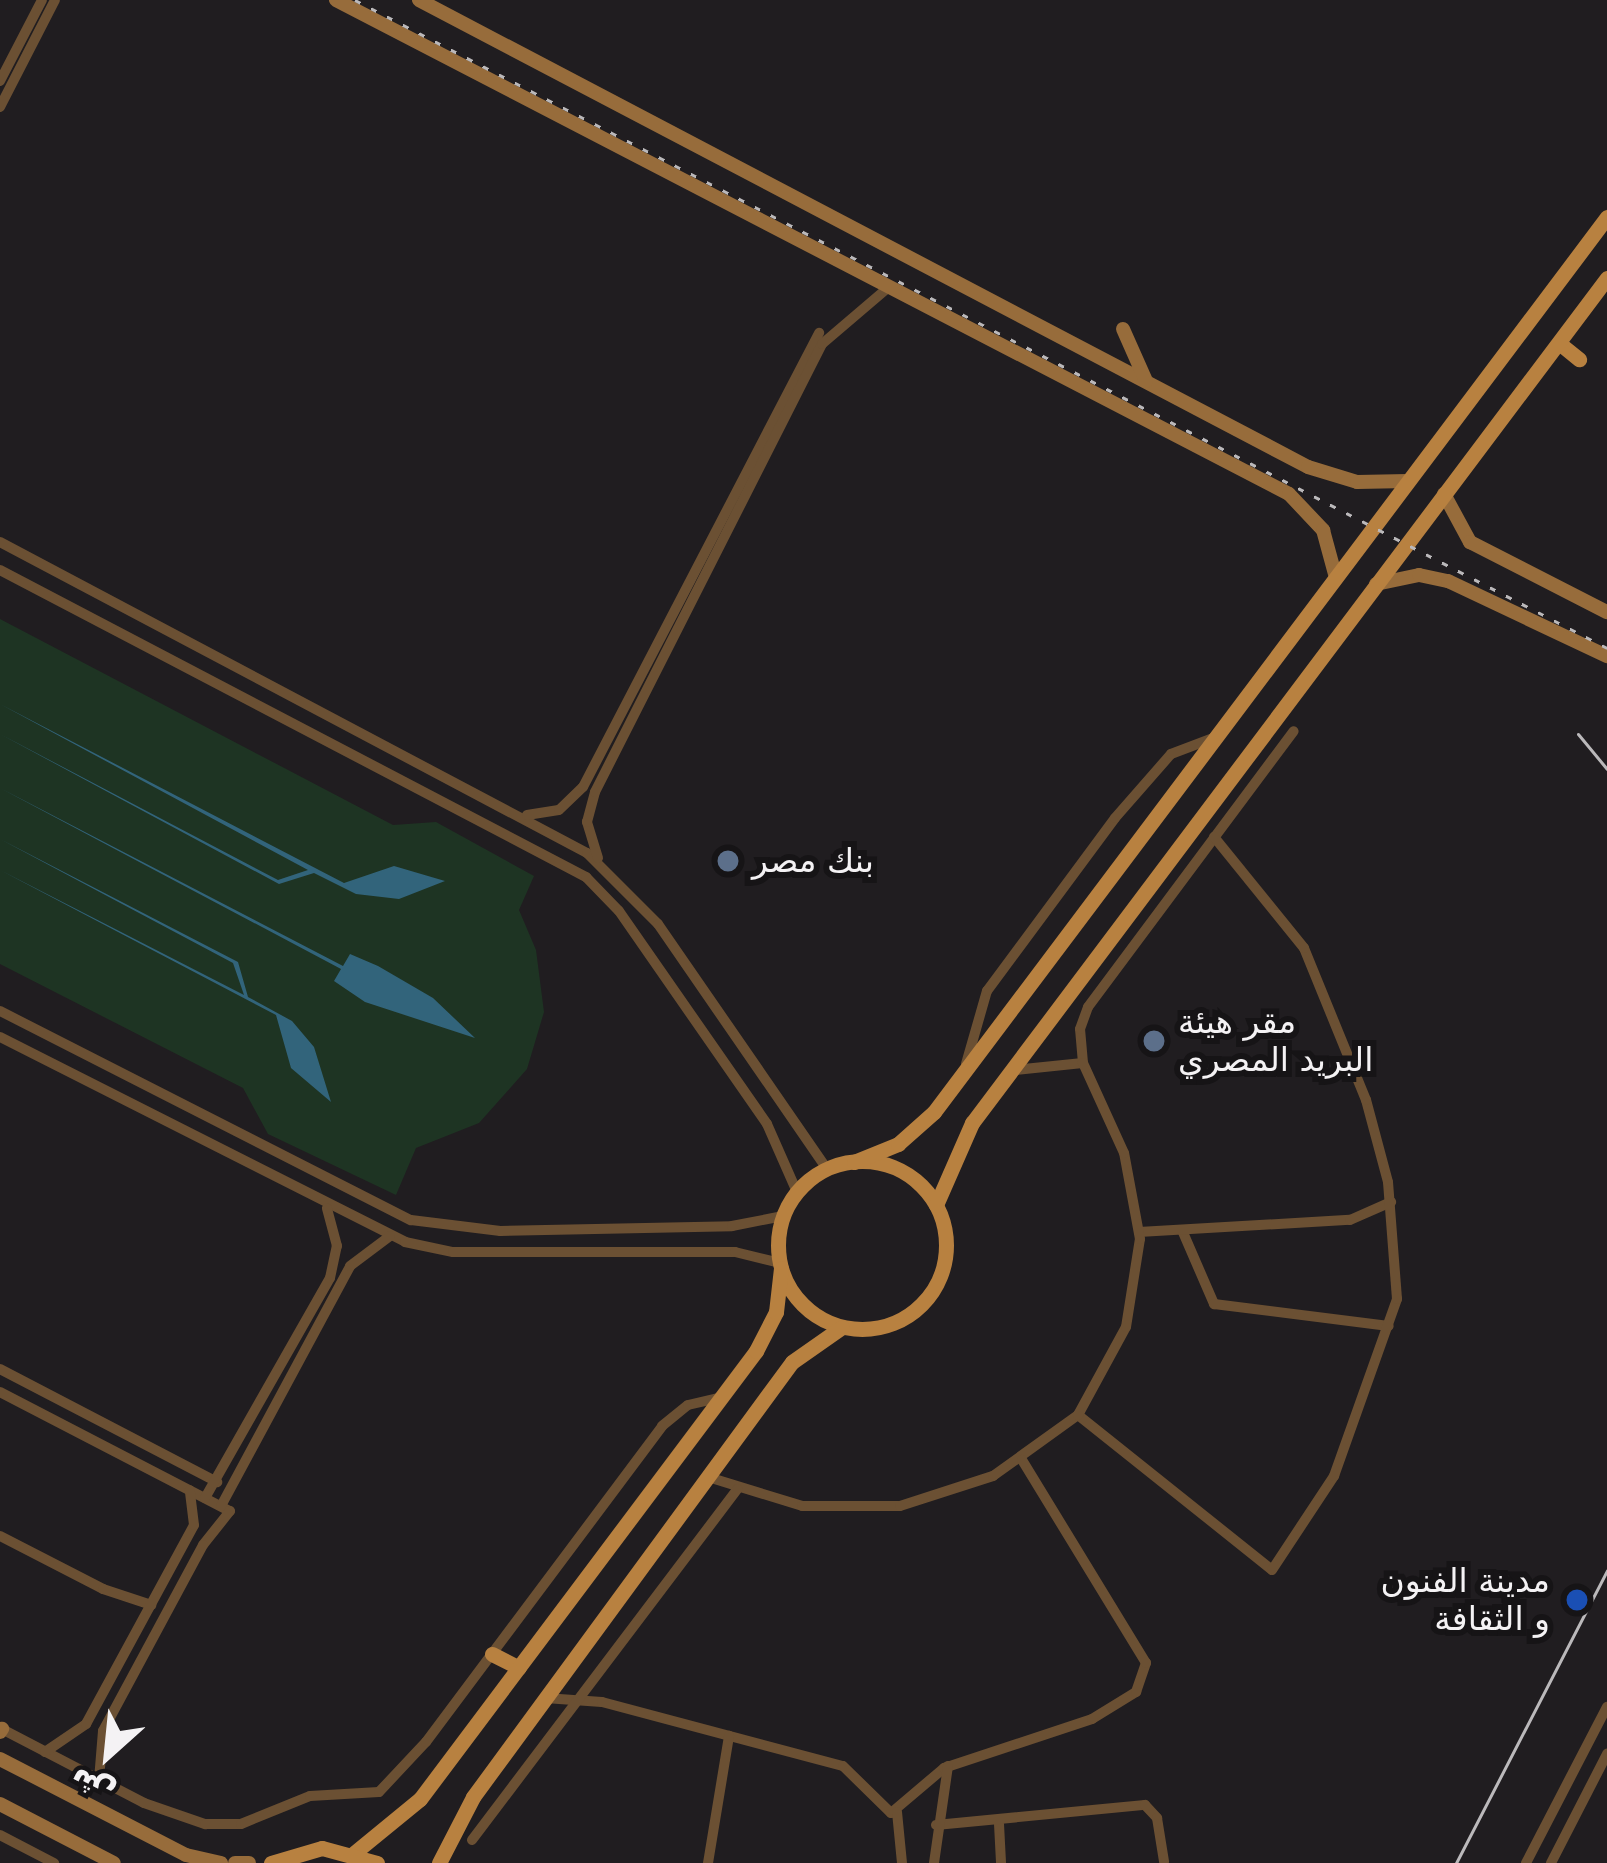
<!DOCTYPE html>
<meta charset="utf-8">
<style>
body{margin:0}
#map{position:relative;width:1607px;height:1863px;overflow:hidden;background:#201d20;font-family:"DejaVu Sans",Vazirmatn,sans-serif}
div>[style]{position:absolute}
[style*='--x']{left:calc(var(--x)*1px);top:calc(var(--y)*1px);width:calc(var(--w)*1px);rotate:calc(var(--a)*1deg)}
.green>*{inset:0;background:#1e3423}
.water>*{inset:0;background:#32647b}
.street>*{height:10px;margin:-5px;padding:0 5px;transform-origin:5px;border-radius:5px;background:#6b5033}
.secondary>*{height:14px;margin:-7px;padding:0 7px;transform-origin:7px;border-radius:7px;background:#976c3b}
.primary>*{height:15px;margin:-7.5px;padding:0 7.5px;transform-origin:7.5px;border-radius:7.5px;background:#b88140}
.primary>.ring{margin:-7.5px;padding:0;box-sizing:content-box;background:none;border:15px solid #b88140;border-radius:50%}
.tram>*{height:3px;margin:-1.5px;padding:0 1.5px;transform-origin:1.5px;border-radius:1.5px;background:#bbb9bb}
.rail>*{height:3px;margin-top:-1.5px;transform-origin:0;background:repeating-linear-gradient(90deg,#bbb9bb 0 6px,transparent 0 18px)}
.dots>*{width:33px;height:33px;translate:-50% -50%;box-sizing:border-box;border:6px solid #161416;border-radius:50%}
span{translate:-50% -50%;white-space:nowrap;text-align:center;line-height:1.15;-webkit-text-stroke:12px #161416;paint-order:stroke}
.poi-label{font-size:33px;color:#f4f2f4}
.left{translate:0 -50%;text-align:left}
.right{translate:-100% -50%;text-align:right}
.north{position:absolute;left:48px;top:1695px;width:120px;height:120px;-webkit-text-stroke:9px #161416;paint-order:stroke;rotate:207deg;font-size:33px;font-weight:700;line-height:48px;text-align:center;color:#f4f2f4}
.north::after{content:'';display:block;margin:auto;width:42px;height:54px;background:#f4f2f4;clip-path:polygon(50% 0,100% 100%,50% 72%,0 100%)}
</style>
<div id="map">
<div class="green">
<div style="clip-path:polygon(0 619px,393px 825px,436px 822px,534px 876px,519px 910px,536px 950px,544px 1012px,527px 1069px,479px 1123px,416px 1148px,396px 1195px,268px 1134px,243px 1088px,0 964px)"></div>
</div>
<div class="water">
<div style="clip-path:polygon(0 704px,344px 883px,394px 866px,445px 881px,399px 899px,356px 894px,314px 873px,279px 884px,0 734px,278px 880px,308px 870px)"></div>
<div style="clip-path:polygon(0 788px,343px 966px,350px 954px,378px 966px,433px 998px,475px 1038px,365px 1002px,334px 981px,341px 969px)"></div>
<div style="clip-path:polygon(0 839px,238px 962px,248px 997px,292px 1021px,314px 1047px,331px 1102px,291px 1068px,276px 1015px,0 870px,244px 995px,233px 963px)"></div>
</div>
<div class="street">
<div style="--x:0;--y:81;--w:91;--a:-62.6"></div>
<div style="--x:0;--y:107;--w:120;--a:-62.8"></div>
<div style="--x:0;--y:542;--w:664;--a:27.92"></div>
<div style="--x:587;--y:853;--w:100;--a:45"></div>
<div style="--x:658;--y:924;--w:298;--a:55.4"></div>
<div style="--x:0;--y:570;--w:662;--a:27.65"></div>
<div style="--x:586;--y:877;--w:47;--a:45.9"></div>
<div style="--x:619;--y:911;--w:259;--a:55.2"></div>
<div style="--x:767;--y:1124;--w:74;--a:66.2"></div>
<div style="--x:527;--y:815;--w:32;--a:-9"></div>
<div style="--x:559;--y:810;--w:33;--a:-44"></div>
<div style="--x:583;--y:787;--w:512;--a:-62.53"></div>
<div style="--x:598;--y:858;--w:38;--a:-107"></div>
<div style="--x:587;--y:822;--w:31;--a:-75"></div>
<div style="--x:595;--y:792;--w:502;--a:-63.13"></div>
<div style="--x:822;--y:344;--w:89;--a:-40.5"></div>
<div style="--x:0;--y:1011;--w:461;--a:27"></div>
<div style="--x:411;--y:1220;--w:90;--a:7"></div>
<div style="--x:500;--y:1231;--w:232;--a:-1.2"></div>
<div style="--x:732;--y:1226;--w:52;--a:-11.1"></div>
<div style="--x:0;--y:1037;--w:454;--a:26.8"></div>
<div style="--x:405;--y:1242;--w:49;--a:11.8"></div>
<div style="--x:453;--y:1252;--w:282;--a:0"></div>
<div style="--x:735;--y:1252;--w:46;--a:13.7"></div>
<div style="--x:966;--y:1064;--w:76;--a:-74"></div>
<div style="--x:987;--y:991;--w:215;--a:-53.5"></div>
<div style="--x:1115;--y:818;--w:85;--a:-48.8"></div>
<div style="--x:1171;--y:754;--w:48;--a:-20.7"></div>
<div style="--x:1015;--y:1070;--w:68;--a:-5.9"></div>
<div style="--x:1083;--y:1063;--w:34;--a:-95"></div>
<div style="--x:1080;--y:1029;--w:23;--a:-70"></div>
<div style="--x:1088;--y:1007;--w:344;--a:-53.3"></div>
<div style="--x:1182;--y:1230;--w:81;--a:66.6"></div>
<div style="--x:1214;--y:1304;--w:176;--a:7.2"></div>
<div style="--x:1139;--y:1232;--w:211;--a:-3.3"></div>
<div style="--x:1350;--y:1220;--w:45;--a:-23.7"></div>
<div style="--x:0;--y:1369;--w:245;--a:27.5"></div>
<div style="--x:0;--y:1392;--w:259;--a:27.4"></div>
<div style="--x:230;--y:1511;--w:43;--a:128.5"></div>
<div style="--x:203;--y:1545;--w:211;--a:118.3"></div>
<div style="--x:103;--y:1731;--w:49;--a:94.7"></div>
<div style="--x:1078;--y:1415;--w:248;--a:38.6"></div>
<div style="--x:1272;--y:1570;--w:113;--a:-56.6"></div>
<div style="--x:1334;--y:1476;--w:188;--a:-70.4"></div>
<div style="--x:1397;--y:1299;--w:117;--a:-94.4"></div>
<div style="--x:1388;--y:1182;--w:85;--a:-105"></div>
<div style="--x:1366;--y:1100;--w:164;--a:-112.2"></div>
<div style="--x:1304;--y:948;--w:143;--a:-129"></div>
<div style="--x:708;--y:1477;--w:98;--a:17.1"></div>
<div style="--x:802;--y:1506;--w:98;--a:0"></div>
<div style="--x:900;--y:1506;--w:98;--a:-17.9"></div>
<div style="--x:993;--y:1476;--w:105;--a:-35.7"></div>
<div style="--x:1078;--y:1415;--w:100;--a:-61.4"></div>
<div style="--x:1126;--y:1327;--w:89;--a:-81"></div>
<div style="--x:1140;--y:1239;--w:87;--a:-100.5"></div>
<div style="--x:1124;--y:1153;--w:99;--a:-114.5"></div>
<div style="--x:205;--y:1498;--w:253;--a:-60.4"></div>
<div style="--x:330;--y:1278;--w:33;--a:-78"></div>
<div style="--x:337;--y:1246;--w:39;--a:-105"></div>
<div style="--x:221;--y:1506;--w:272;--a:-61.7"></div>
<div style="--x:350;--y:1266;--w:50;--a:-36.9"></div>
<div style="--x:0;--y:1536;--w:116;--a:27.2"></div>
<div style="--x:103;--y:1589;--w:51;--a:18.4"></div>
<div style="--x:545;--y:1698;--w:57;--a:4"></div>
<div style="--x:602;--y:1702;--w:249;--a:14.9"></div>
<div style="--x:843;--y:1766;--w:67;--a:44.4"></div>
<div style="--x:891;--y:1813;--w:70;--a:-40.3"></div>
<div style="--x:944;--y:1768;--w:156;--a:-18.3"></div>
<div style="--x:1092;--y:1719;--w:52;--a:-31.5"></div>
<div style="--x:1136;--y:1692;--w:31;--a:-71"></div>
<div style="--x:1146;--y:1663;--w:238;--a:-121.4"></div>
<div style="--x:0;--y:1728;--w:162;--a:27.5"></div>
<div style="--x:144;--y:1803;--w:65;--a:19"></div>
<div style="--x:205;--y:1824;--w:36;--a:0"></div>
<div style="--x:241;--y:1824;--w:74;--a:-22.1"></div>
<div style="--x:310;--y:1796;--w:69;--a:-3.3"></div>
<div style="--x:379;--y:1792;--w:69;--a:-46.8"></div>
<div style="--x:426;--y:1742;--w:394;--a:-53.2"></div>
<div style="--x:662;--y:1426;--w:33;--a:-39"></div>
<div style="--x:688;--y:1405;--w:35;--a:-13"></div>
<div style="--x:45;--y:1752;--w:50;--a:-34.3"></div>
<div style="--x:86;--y:1724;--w:226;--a:-61.5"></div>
<div style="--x:194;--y:1525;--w:35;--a:-97"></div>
<div style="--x:897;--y:1812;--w:51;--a:84.4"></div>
<div style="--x:999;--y:1824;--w:39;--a:87"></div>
<div style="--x:936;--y:1825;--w:210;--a:-5.5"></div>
<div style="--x:1145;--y:1805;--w:18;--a:47"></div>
<div style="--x:1157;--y:1818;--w:44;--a:80.8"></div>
<div style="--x:0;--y:1835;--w:61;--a:27.4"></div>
<div style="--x:472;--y:1840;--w:440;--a:-52.9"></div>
<div style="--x:708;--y:1863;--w:129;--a:-80.6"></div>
<div style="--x:934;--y:1863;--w:98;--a:-81.8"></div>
<div style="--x:1526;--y:1863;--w:176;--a:-62.6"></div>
<div style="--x:1551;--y:1863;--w:123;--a:-62.8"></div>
</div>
<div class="secondary">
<div style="--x:336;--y:0;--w:1073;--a:27.4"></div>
<div style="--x:1289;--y:494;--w:50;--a:46.6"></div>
<div style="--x:1323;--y:530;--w:50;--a:74.8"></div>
<div style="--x:419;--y:0;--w:1004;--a:27.71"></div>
<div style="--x:1308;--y:467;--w:51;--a:17"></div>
<div style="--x:1357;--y:482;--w:51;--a:-1.1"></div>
<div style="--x:1123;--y:329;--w:57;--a:66.1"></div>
<div style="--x:1444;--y:494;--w:55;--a:61.6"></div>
<div style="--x:1470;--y:542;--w:154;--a:27.1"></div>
<div style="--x:1376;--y:584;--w:44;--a:-11.8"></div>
<div style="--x:1419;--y:575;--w:30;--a:12"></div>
<div style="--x:1448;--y:581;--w:176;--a:25.3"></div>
<div style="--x:0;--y:1732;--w:4;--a:-56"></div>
<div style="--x:0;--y:1759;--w:209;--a:27.3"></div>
<div style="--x:186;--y:1855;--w:36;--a:13"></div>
<div style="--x:0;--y:1804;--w:128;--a:27.4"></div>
<div style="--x:235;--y:1863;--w:14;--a:0"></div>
</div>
<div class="primary">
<div style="--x:1559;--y:343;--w:26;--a:39"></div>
<div class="ring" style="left:778px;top:1161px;width:153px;height:153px"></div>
<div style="--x:854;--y:1162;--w:48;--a:-22.2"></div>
<div style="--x:898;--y:1144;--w:48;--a:-41.6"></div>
<div style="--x:934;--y:1112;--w:1120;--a:-53.06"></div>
<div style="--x:936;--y:1205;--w:90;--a:-66.3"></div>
<div style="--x:972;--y:1123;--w:1057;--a:-53.08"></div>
<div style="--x:492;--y:1654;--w:30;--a:27"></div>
<div style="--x:354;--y:1853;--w:85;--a:-39.3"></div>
<div style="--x:420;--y:1799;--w:560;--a:-53.13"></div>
<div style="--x:756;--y:1351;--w:44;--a:-62.9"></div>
<div style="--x:776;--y:1312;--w:44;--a:-83.5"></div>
<div style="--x:271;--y:1863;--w:53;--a:-16.4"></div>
<div style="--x:322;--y:1848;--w:57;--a:15.3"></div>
<div style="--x:439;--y:1863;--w:74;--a:-62.7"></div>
<div style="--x:473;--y:1797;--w:539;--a:-53.75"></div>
<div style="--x:792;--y:1362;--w:61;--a:-35"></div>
</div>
<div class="tram">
<div style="--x:1578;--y:734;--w:45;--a:50.4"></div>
<div style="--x:1456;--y:1863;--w:329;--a:-62.7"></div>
</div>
<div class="rail">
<div style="--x:355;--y:0;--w:1410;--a:27.36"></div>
</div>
<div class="dots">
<div style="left:728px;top:861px;background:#5c6f8a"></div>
<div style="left:1154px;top:1041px;background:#5c6f8a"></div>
<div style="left:1577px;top:1600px;background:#1a4fb4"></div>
</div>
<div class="poi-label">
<span class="left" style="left:752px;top:861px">بنك مصر</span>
<span class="left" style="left:1178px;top:1041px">مقر هيئة<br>البريد المصري</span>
<span class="right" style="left:1550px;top:1600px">مدينة الفنون<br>و الثقافة</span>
</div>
<div class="north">ش</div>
</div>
